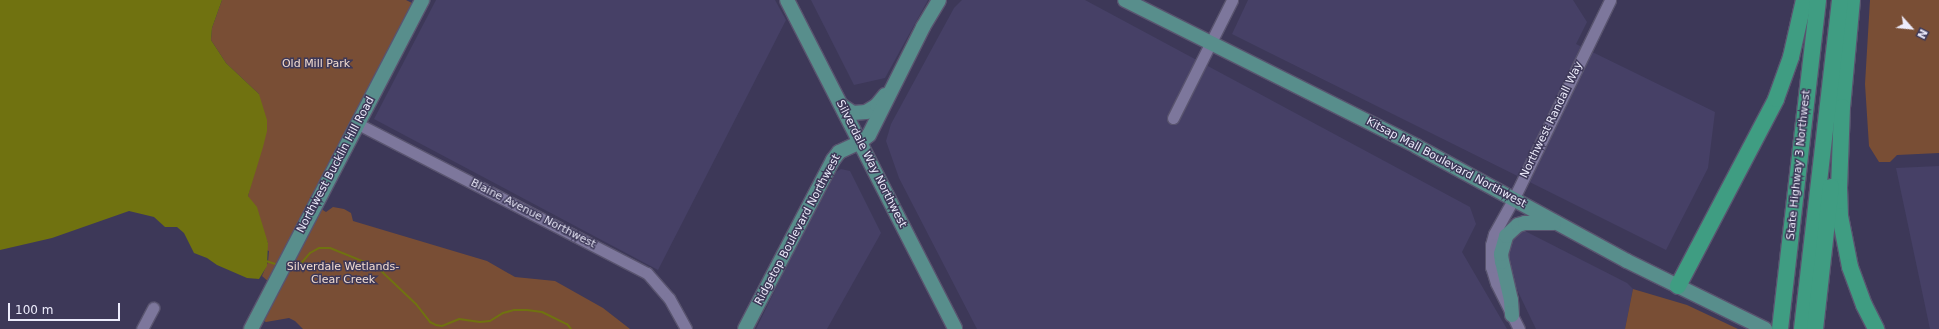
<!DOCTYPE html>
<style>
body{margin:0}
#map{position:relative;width:1939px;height:329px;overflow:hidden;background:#3d3858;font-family:"DejaVu Sans",sans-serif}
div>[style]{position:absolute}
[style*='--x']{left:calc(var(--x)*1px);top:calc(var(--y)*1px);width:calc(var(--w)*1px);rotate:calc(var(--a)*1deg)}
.built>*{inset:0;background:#464066}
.green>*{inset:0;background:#794e35}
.water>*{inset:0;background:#707210}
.stream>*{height:2px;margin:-1px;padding:0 1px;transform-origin:1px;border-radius:1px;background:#707210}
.roads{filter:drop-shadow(1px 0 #59546f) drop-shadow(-1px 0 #59546f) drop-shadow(0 1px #59546f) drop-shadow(0 -1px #59546f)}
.minor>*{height:11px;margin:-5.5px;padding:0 5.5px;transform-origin:5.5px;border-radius:5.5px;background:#7d779c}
.major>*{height:14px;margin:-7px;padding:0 7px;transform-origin:7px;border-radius:7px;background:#588e8c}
.highway>*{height:16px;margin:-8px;padding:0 8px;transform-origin:8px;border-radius:8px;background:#3f9d82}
span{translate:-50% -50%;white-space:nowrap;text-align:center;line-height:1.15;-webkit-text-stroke:3px #3d3858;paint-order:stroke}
.park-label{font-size:11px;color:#f1dbd0}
.street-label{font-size:11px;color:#edecfc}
.north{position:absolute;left:1891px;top:8px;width:40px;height:40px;-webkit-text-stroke:3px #3d3858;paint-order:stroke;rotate:117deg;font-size:11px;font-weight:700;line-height:16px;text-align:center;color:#edecfc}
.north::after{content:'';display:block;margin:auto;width:14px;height:18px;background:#edecfc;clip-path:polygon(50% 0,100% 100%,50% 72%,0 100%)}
.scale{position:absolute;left:8px;top:303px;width:112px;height:18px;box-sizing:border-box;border:2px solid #edecfc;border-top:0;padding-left:5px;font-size:12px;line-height:14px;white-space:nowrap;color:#edecfc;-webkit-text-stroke:3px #3d3858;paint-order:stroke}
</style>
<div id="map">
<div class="built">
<div style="clip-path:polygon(436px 0,775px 0,786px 20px,658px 270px,374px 119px)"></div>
<div style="clip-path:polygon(811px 0,928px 0,885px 78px,854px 85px)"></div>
<div style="clip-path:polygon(962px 0,1085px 0,1470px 207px,1476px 224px,1462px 252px,1507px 329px,977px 329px,899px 178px,886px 141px,891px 124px,954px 8px)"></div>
<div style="clip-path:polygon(1248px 0,1573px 0,1587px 22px,1576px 44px,1715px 112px,1708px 168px,1666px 250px,1232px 34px)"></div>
<div style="clip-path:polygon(1939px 166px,1939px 329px,1930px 329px,1896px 168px)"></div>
<div style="clip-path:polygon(841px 169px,850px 171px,881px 233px,827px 329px,756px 329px,831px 175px)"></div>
<div style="clip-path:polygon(1525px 231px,1627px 283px,1633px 289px,1625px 329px,1536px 329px,1507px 269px,1506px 259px,1512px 238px,1518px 233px)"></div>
</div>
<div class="green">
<div style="clip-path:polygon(222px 0,406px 0,418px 6px,315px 205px,326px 212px,333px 207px,344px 209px,351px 213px,353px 221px,487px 261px,515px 277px,555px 281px,603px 308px,630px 329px,303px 329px,295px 321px,289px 318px,266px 322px,257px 317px,270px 283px,262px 276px,268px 262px,269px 251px,266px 250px,268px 243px,248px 196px,252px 180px,259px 94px,226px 63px,211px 40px,212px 28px)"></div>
<div style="clip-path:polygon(1870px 0,1939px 0,1939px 153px,1897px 155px,1890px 162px,1879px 162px,1869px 146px,1865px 84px)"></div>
<div style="clip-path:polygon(1633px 289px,1687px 305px,1738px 329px,1625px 329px)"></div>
</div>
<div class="water">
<div style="clip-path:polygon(0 0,222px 0,212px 28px,211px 40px,226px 63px,259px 94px,267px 120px,267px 131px,263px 147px,248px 196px,257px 207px,268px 243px,267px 266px,259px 279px,247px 278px,217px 265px,207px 258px,194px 253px,184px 233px,177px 227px,165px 227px,154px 217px,129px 211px,52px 238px,0 250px)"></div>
</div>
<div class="stream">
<div style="--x:266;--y:261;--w:13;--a:18"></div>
<div style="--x:288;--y:268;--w:9;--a:0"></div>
<div style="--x:297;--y:268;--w:20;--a:-49"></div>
<div style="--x:310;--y:253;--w:10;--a:-29"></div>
<div style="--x:319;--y:248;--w:11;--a:0"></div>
<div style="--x:330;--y:248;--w:51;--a:22"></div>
<div style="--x:377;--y:267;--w:54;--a:43.5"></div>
<div style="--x:416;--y:304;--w:23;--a:52"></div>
<div style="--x:430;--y:322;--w:7;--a:27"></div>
<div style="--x:436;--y:325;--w:6;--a:9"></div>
<div style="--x:442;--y:326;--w:18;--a:-22"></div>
<div style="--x:459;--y:319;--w:21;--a:8"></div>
<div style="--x:480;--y:322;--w:10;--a:-6"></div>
<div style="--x:490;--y:321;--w:15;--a:-32"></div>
<div style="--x:503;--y:313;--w:11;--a:-15"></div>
<div style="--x:514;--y:310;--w:13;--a:0"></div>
<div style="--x:527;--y:310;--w:15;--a:8"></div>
<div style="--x:542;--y:312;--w:28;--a:26"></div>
<div style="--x:567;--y:324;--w:6;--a:51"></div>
</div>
<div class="roads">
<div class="minor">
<div style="--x:1173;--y:118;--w:132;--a:-63.4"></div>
<div style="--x:358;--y:124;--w:325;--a:27.3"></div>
<div style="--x:647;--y:273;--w:33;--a:49"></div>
<div style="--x:669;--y:298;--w:35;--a:61"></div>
<div style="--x:142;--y:329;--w:24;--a:-62"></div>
<div style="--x:1519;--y:329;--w:51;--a:-116.6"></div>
<div style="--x:1496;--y:283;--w:17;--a:-107"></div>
<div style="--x:1491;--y:267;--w:22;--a:-90"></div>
<div style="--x:1491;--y:245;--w:11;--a:-75"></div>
<div style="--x:1494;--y:234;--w:41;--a:-60.9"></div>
<div style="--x:1514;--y:198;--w:220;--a:-64.1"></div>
</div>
<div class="major">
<div style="--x:787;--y:0;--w:369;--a:62.9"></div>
<div style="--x:1125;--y:0;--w:326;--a:26.6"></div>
<div style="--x:1416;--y:146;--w:240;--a:28.6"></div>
<div style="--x:1627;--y:261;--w:154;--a:26.2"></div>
<div style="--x:841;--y:105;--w:14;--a:34"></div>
<div style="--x:853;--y:113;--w:13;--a:-4"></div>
<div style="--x:866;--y:112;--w:13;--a:-32"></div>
<div style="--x:877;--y:105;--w:13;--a:-51"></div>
<div style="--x:1512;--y:315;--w:15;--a:-94"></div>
<div style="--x:1511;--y:300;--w:39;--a:-103"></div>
<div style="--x:1502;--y:262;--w:8;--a:-97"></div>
<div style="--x:1501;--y:254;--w:19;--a:-74"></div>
<div style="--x:1506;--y:236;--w:16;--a:-43"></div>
<div style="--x:1518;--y:225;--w:7;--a:-16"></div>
<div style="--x:1525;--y:223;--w:29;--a:0"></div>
<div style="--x:251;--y:329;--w:371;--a:-62.5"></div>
<div style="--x:745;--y:329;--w:191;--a:-62.5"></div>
<div style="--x:833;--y:160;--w:10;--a:-53"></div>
<div style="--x:839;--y:152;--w:23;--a:-25"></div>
<div style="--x:860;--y:142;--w:11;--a:-38"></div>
<div style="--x:869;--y:135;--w:121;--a:-63.4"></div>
<div style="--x:923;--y:27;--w:31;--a:-59"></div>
</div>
<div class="highway">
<div style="--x:1852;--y:0;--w:107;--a:95.3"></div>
<div style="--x:1842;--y:107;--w:80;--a:92.1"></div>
<div style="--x:1839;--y:187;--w:29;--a:88"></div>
<div style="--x:1840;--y:216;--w:52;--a:78.9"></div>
<div style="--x:1850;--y:267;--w:40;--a:69.8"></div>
<div style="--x:1864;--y:305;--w:27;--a:63"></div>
<div style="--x:1678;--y:286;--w:211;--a:-62.3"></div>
<div style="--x:1776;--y:99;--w:45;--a:-70.3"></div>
<div style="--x:1791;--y:57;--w:58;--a:-77.2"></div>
<div style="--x:1780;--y:329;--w:331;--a:-83.4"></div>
<div style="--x:1802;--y:329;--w:331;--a:-83.4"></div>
<div style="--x:1815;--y:329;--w:143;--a:-83.6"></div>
</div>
</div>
<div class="park-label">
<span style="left:316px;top:64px">Old Mill Park</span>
<span style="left:343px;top:274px">Silverdale Wetlands-<br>Clear Creek</span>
</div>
<div class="street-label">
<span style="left:1552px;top:120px;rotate:-64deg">Northwest Randall Way</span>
<span style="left:1446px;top:163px;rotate:28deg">Kitsap Mall Boulevard Northwest</span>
<span style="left:871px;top:164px;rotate:63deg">Silverdale Way Northwest</span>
<span style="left:336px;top:165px;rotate:-62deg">Northwest Bucklin Hill Road</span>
<span style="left:1799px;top:165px;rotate:-84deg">State Highway 3 Northwest</span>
<span style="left:533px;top:214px;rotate:27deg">Blaine Avenue Northwest</span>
<span style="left:798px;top:230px;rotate:-62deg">Ridgetop Boulevard Northwest</span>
</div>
<div class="north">N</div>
<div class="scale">100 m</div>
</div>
